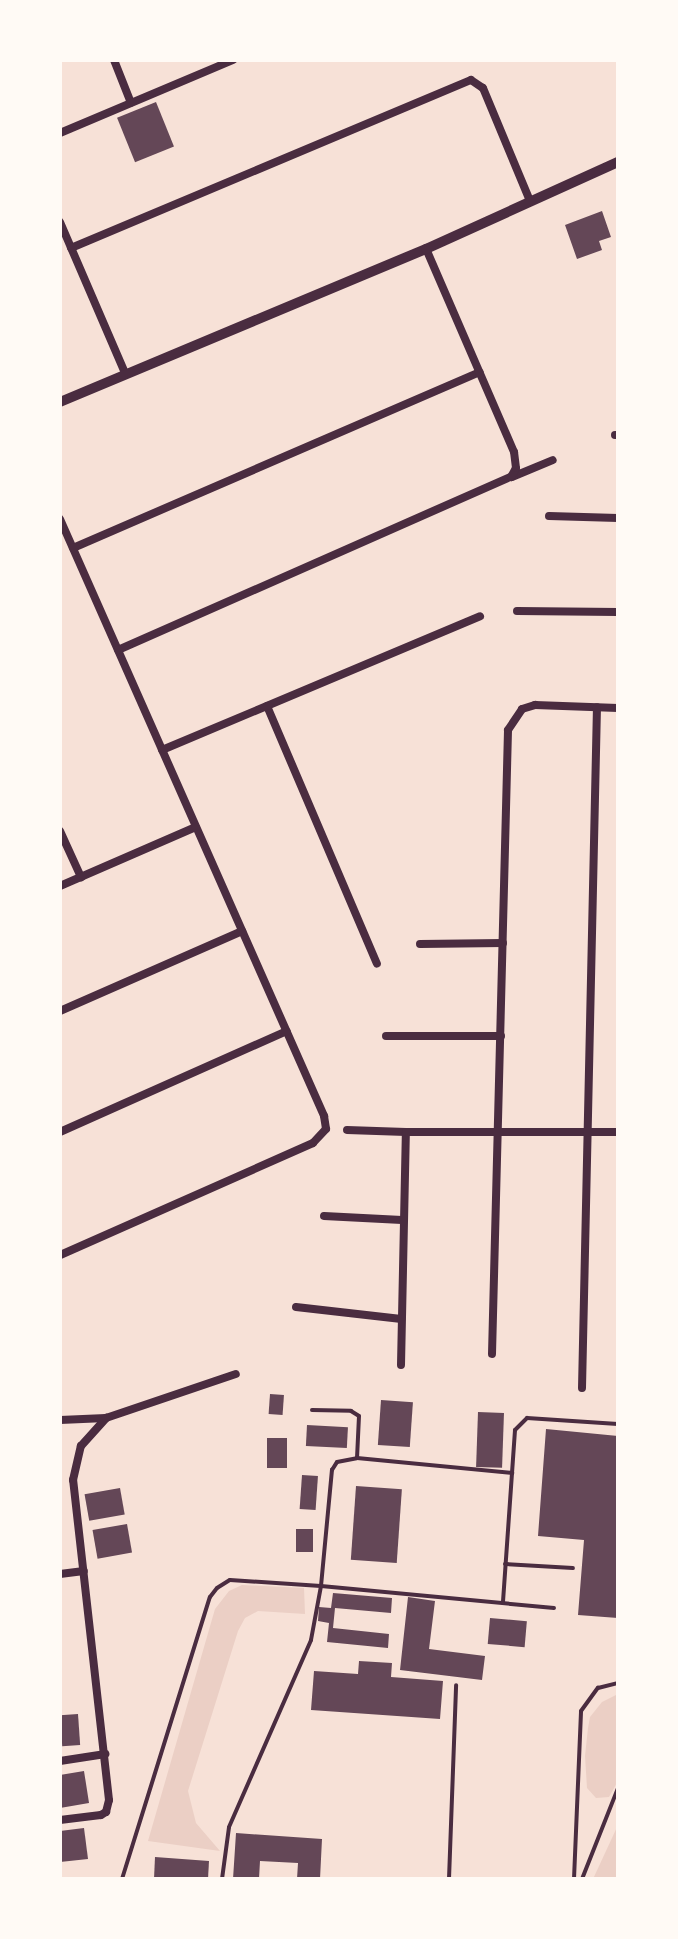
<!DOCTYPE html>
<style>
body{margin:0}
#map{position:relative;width:678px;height:1939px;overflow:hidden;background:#f7e1d7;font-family:"Crimson Pro",serif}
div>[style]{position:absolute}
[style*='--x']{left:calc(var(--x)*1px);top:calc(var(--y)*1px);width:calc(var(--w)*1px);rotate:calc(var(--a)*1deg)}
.green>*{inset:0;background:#ebcfc5}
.building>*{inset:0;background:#644757;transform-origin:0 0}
.service>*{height:4px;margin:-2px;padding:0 2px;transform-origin:2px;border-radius:2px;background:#4a2c40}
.minor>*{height:8px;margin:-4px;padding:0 4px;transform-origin:4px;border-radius:4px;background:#4a2c40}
.tertiary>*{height:10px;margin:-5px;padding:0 5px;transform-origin:5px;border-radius:5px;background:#4a2c40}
span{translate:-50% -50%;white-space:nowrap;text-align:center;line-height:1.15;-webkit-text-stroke:6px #fffaf5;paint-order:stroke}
.frame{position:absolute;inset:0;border:62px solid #fffaf5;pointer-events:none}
</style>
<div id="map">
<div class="green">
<div style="clip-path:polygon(242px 1585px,304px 1588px,305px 1614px,258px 1611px,245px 1618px,238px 1631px,188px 1791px,196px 1823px,220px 1851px,148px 1841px,215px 1609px,229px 1591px)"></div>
<div style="clip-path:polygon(618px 1694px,618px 1781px,609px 1797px,596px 1798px,587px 1788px,585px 1756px,588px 1728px,590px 1717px,602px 1702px)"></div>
<div style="clip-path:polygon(618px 1825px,618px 1879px,593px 1879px)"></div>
</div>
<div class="building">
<div style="left:156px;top:102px;width:48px;height:42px;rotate:68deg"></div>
<div style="clip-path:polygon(602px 211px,611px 237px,599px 241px,602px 250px,577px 259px,565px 225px)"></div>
<div style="left:270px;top:1394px;width:14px;height:20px;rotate:4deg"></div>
<div style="left:381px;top:1400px;width:32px;height:45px;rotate:4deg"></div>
<div style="left:478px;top:1412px;width:26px;height:55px;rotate:2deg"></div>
<div style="left:307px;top:1425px;width:41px;height:21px;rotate:3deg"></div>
<div style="clip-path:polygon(546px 1429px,618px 1436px,618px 1618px,578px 1615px,584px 1540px,538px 1536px)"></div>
<div style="left:267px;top:1438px;width:20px;height:30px"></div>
<div style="left:302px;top:1475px;width:16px;height:34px;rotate:4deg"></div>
<div style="left:356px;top:1486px;width:46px;height:74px;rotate:4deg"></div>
<div style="left:120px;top:1488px;width:27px;height:36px;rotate:80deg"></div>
<div style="left:127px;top:1524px;width:29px;height:35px;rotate:80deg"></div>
<div style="left:296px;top:1529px;width:17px;height:23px"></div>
<div style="clip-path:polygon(333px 1593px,392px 1598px,391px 1613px,335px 1608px,333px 1628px,389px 1634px,388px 1648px,327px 1642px,329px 1623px,318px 1621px,319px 1607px,331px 1608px)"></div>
<div style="clip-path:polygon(408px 1597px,435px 1601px,429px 1649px,485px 1656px,482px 1680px,400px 1670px)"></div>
<div style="left:490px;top:1618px;width:37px;height:26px;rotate:5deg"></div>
<div style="clip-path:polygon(359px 1661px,392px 1663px,391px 1677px,443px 1681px,440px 1719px,311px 1710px,314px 1671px,358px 1674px)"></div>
<div style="left:78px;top:1714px;width:31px;height:18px;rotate:86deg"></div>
<div style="clip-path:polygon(84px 1771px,89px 1803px,60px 1808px,60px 1775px)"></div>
<div style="clip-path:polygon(84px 1828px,88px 1859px,60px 1862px,60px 1831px)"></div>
<div style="clip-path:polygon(236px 1833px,322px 1839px,320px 1879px,297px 1879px,298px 1863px,260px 1861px,259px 1879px,233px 1879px)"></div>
<div style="clip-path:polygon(155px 1857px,209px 1861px,208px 1879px,154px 1879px)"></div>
</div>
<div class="service">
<div style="--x:312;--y:1410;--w:39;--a:1"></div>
<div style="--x:351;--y:1411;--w:9;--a:32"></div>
<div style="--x:359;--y:1416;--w:42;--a:92.7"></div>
<div style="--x:512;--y:1473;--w:43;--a:-86"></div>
<div style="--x:515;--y:1430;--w:17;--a:-45"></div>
<div style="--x:527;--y:1418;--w:91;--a:3.8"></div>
<div style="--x:505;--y:1564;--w:68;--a:3.4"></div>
<div style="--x:122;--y:1879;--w:295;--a:-72.7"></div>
<div style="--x:210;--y:1597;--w:11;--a:-52"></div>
<div style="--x:217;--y:1588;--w:15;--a:-32"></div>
<div style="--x:230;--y:1580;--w:91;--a:3.8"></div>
<div style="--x:321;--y:1586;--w:234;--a:5.4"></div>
<div style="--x:222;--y:1879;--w:52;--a:-82.3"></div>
<div style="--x:229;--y:1827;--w:204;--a:-66.3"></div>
<div style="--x:311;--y:1640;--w:55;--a:-79.5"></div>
<div style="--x:321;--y:1586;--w:117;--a:-84.6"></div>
<div style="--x:332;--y:1470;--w:9;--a:-58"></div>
<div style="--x:337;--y:1462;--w:20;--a:-11"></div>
<div style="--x:357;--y:1458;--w:156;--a:5.5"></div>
<div style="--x:512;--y:1473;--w:130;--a:94"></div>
<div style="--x:449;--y:1879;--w:194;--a:-87.9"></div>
<div style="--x:574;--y:1879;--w:168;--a:-87.6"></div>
<div style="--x:581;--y:1711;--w:29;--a:-54"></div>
<div style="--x:598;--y:1688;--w:21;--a:-14"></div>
<div style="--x:582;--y:1879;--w:98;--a:-68.4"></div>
</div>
<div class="minor">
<div style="--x:114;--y:60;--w:46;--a:68.4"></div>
<div style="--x:60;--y:133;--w:188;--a:-22.9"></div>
<div style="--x:60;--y:222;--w:164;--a:66.7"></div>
<div style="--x:71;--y:248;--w:434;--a:-22.8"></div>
<div style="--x:471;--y:80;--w:14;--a:34"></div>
<div style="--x:483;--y:88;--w:122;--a:67.4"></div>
<div style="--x:615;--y:435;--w:3;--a:0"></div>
<div style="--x:512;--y:477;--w:44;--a:-22.5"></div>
<div style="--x:549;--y:516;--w:69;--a:1.7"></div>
<div style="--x:60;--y:519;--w:653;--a:66.14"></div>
<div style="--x:324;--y:1116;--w:13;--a:81"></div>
<div style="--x:326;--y:1129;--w:19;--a:133"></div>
<div style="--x:313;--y:1143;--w:277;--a:156.1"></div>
<div style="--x:73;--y:548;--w:443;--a:-23.4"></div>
<div style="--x:517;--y:611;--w:101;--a:0.6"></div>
<div style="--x:118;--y:650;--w:429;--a:-23.8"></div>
<div style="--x:511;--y:477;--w:10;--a:-61"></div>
<div style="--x:516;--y:468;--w:16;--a:-97"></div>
<div style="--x:514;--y:452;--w:221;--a:-113.4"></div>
<div style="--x:267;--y:706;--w:280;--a:66.9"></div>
<div style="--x:162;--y:750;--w:345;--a:-22.8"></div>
<div style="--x:60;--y:831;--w:51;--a:65.5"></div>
<div style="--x:60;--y:886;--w:148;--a:-23.5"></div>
<div style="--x:420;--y:944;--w:83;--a:-0.7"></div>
<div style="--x:60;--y:1011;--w:199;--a:-23.7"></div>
<div style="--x:386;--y:1036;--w:115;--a:0"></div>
<div style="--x:347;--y:1130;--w:59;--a:1.9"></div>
<div style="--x:60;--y:1132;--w:248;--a:-24"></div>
<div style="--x:324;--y:1216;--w:78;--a:2.9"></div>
<div style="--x:296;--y:1307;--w:106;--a:6.5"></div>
<div style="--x:492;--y:1354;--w:624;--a:-88.53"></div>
<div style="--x:508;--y:730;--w:25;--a:-56"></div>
<div style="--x:522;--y:709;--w:14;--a:-17"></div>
<div style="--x:535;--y:705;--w:83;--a:2.1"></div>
<div style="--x:401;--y:1365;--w:233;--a:-88.8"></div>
<div style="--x:406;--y:1132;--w:212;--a:0"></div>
<div style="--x:582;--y:1388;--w:681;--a:-88.74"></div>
<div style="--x:60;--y:1420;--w:46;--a:-2.5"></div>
<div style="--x:60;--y:1574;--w:24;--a:-7"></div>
<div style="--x:60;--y:1761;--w:46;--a:-8.8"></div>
<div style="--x:60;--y:1820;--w:41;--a:-7"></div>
<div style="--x:101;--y:1815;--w:6;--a:-31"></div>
<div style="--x:106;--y:1812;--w:12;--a:-76"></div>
<div style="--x:109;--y:1800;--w:322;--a:-96.4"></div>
<div style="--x:73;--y:1480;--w:35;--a:-77"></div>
<div style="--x:81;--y:1446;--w:38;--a:-48"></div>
<div style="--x:106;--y:1418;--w:137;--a:-18.7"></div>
</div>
<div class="tertiary">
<div style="--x:60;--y:402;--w:397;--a:-22.7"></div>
<div style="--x:426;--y:249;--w:211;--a:-24.4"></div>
</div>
<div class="frame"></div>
</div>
